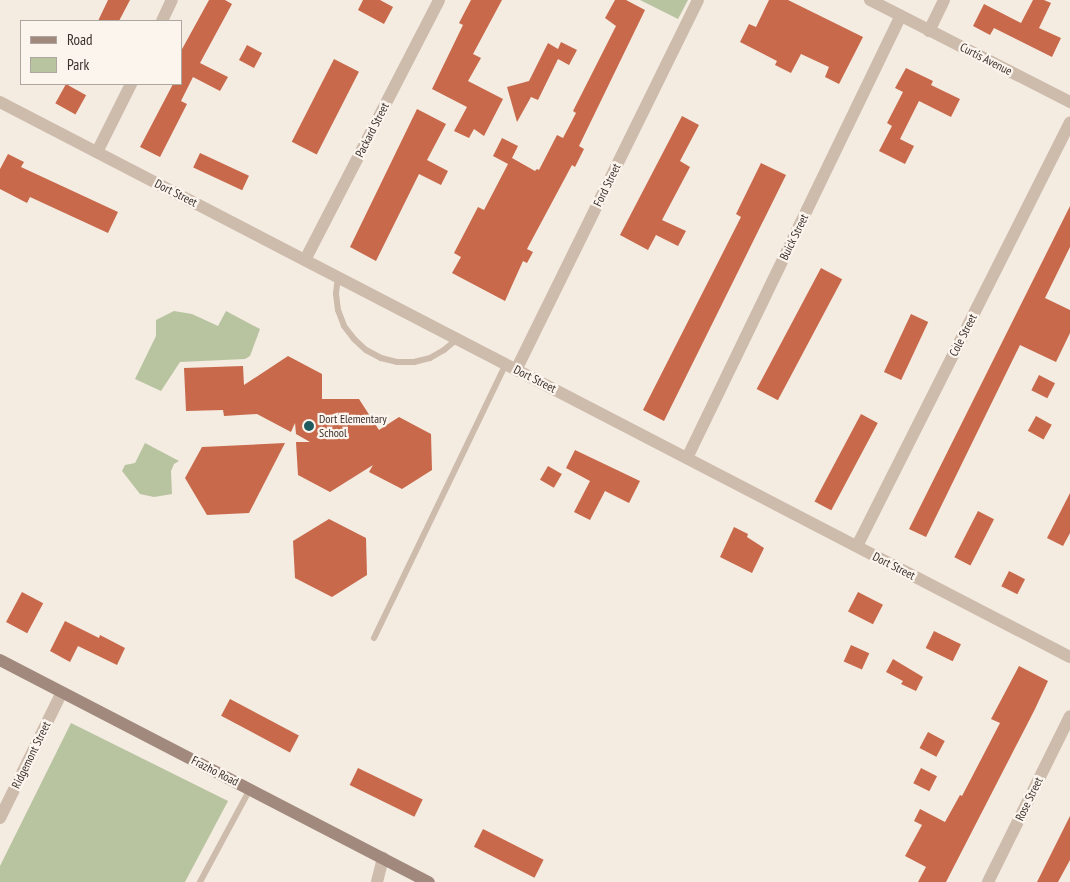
<!DOCTYPE html>
<style>
body{margin:0}
#map{position:relative;width:1070px;height:882px;overflow:hidden;background:#f4ebe1;font-family:"PT Sans Narrow",sans-serif}
div>[style]{position:absolute}
[style*='--x']{left:calc(var(--x)*1px);top:calc(var(--y)*1px);width:calc(var(--w)*1px);rotate:calc(var(--a)*1deg)}
.green>*{inset:0;background:#b8c4a0}
.building>*{inset:0;background:#c8694b;transform-origin:0 0}
.lane>*{height:6px;margin:-3px;padding:0 3px;transform-origin:3px;border-radius:3px;background:#cdbbac}
.street>*{height:12px;margin:-6px;padding:0 6px;transform-origin:6px;border-radius:6px;background:#cdbbac}
.secondary>*{height:12px;margin:-6px;padding:0 6px;transform-origin:6px;border-radius:6px;background:#a18a7d}
.dots>*{width:14px;height:14px;translate:-50% -50%;box-sizing:border-box;border:2px solid #fbf5ee;border-radius:50%}
span{translate:-50% -50%;white-space:nowrap;text-align:center;line-height:1.15;-webkit-text-stroke:4.5px #fbf5ee;paint-order:stroke}
.street-label{font-size:12px;color:#3b302b}
.poi-label{font-size:12px;color:#3b302b}
.left{translate:0 -50%;text-align:left}
.legend{position:absolute;left:20px;top:20px;width:162px;height:65px;box-sizing:border-box;background:#fbf5ee;border:1px solid #aea6a0;margin:0;padding:6px 9px;list-style:none;font-size:15px;color:#3b302b}
.legend li{display:flex;align-items:center;gap:10px;height:25px}
.legend b{width:25px;border:1px solid #aea6a0}
</style>
<div id="map">
<div class="green">
<div style="clip-path:polygon(640px 0,688px 0,678px 19px)"></div>
<div style="clip-path:polygon(174px 311px,192px 314px,218px 326px,226px 311px,260px 329px,250px 356px,245px 359px,180px 362px,161px 391px,135px 379px,156px 336px,156px 320px)"></div>
<div style="clip-path:polygon(145px 443px,179px 461px,174px 464px,171px 471px,172px 494px,154px 497px,140px 494px,122px 471px,125px 465px,135px 463px)"></div>
<div style="clip-path:polygon(71px 723px,228px 801px,185px 882px,0 882px,0 866px)"></div>
</div>
<div class="building">
<div style="clip-path:polygon(108px 0,130px 0,119px 21px,98px 21px)"></div>
<div style="clip-path:polygon(209px 0,225px 0,232px 4px,200px 63px,228px 77px,220px 91px,193px 77px,181px 101px,187px 104px,160px 157px,140px 147px,173px 84px,181px 84px,181px 51px)"></div>
<div style="clip-path:polygon(363px 0,380px 0,393px 7px,384px 24px,358px 10px)"></div>
<div style="clip-path:polygon(471px 0,502px 0,473px 54px,481px 58px,468px 81px,503px 99px,484px 136px,474px 129px,469px 138px,454px 131px,467px 107px,432px 89px,463px 25px,459px 23px)"></div>
<div style="clip-path:polygon(615px 0,626px 0,645px 10px,579px 146px,584px 149px,575px 167px,572px 165px,527px 249px,533px 252px,527px 263px,523px 261px,505px 301px,452px 273px,461px 257px,454px 253px,478px 207px,484px 210px,508px 164px,493px 156px,502px 138px,518px 146px,512px 158px,535px 171px,537px 169px,539px 170px,557px 135px,563px 138px,576px 113px,573px 111px,616px 26px,605px 18px)"></div>
<div style="clip-path:polygon(769px 0,788px 0,863px 37px,839px 84px,825px 77px,829px 67px,801px 54px,791px 73px,775px 65px,777px 61px,740px 42px,749px 24px,756px 27px)"></div>
<div style="clip-path:polygon(1033px 0,1044px 0,1051px 3px,1039px 28px,1061px 38px,1052px 57px,994px 28px,990px 35px,973px 26px,984px 4px,1021px 23px)"></div>
<div style="clip-path:polygon(561px 42px,577px 50px,569px 65px,558px 59px,538px 100px,531px 97px,517px 122px,507px 87px,529px 81px,548px 43px,558px 49px)"></div>
<div style="left:247px;top:45px;width:17px;height:17px;rotate:28deg"></div>
<div style="left:334px;top:59px;width:28px;height:93px;rotate:27deg"></div>
<div style="clip-path:polygon(906px 68px,933px 81px,931px 85px,960px 99px,951px 117px,919px 101px,900px 139px,914px 146px,905px 164px,879px 151px,892px 126px,887px 123px,903px 92px,895px 88px)"></div>
<div style="left:66px;top:84px;width:23px;height:22px;rotate:29deg"></div>
<div style="clip-path:polygon(417px 109px,446px 124px,427px 160px,448px 171px,441px 185px,419px 174px,376px 261px,350px 247px)"></div>
<div style="clip-path:polygon(682px 116px,699px 125px,680px 161px,690px 167px,662px 220px,686px 231px,678px 246px,656px 235px,648px 250px,620px 235px)"></div>
<div style="left:200px;top:153px;width:54px;height:16px;rotate:25deg"></div>
<div style="clip-path:polygon(8px 154px,24px 162px,21px 167px,118px 212px,108px 233px,30px 197px,27px 203px,0 189px,0 169px)"></div>
<div style="clip-path:polygon(761px 163px,786px 175px,664px 421px,643px 410px,741px 217px,736px 214px)"></div>
<div style="clip-path:polygon(1070px 206px,1070px 247px,1045px 298px,1070px 310px,1070px 333px,1056px 362px,1020px 345px,926px 537px,909px 529px)"></div>
<div style="left:821px;top:268px;width:24px;height:137px;rotate:28deg"></div>
<div style="left:911px;top:314px;width:19px;height:64px;rotate:25deg"></div>
<div style="clip-path:polygon(288px 356px,322px 374px,322px 399px,359px 399px,379px 430px,399px 417px,431px 434px,432px 470px,402px 489px,369px 472px,373px 465px,330px 492px,298px 475px,296px 442px,310px 442px,296px 434px,295px 423px,291px 432px,257px 414px,224px 416px,223px 410px,186px 411px,184px 368px,243px 366px,244px 385px)"></div>
<div style="left:1039px;top:375px;width:18px;height:17px;rotate:27deg"></div>
<div style="left:861px;top:414px;width:19px;height:99px;rotate:28deg"></div>
<div style="left:1036px;top:416px;width:18px;height:17px;rotate:29deg"></div>
<div style="clip-path:polygon(285px 443px,249px 513px,207px 515px,185px 478px,202px 447px)"></div>
<div style="clip-path:polygon(575px 450px,640px 481px,629px 503px,605px 491px,590px 520px,574px 512px,590px 481px,566px 468px)"></div>
<div style="left:548px;top:466px;width:16px;height:16px;rotate:30deg"></div>
<div style="clip-path:polygon(1070px 493px,1070px 533px,1063px 546px,1047px 538px)"></div>
<div style="left:978px;top:511px;width:18px;height:52px;rotate:27deg"></div>
<div style="clip-path:polygon(329px 519px,366px 538px,367px 575px,332px 597px,295px 578px,293px 541px)"></div>
<div style="clip-path:polygon(734px 527px,748px 534px,747px 537px,764px 548px,752px 573px,720px 557px)"></div>
<div style="left:1009px;top:571px;width:18px;height:17px;rotate:27deg"></div>
<div style="left:22px;top:592px;width:24px;height:34px;rotate:28deg"></div>
<div style="left:858px;top:592px;width:28px;height:22px;rotate:27deg"></div>
<div style="clip-path:polygon(65px 621px,99px 638px,100px 635px,125px 648px,117px 665px,78px 646px,70px 662px,50px 651px)"></div>
<div style="left:934px;top:631px;width:30px;height:19px;rotate:26deg"></div>
<div style="left:851px;top:645px;width:20px;height:18px;rotate:24deg"></div>
<div style="clip-path:polygon(893px 659px,923px 677px,916px 691px,901px 684px,903px 681px,886px 672px)"></div>
<div style="clip-path:polygon(1019px 666px,1048px 681px,1035px 709px,946px 882px,918px 882px,926px 867px,905px 856px,922px 825px,914px 821px,920px 809px,945px 822px,960px 795px,962px 796px,1000px 723px,991px 719px)"></div>
<div style="left:230px;top:699px;width:78px;height:19px;rotate:28deg"></div>
<div style="left:928px;top:732px;width:19px;height:18px;rotate:28deg"></div>
<div style="left:358px;top:768px;width:72px;height:19px;rotate:26deg"></div>
<div style="left:921px;top:768px;width:18px;height:17px;rotate:27deg"></div>
<div style="clip-path:polygon(1070px 816px,1070px 860px,1058px 882px,1037px 882px)"></div>
<div style="left:483px;top:829px;width:68px;height:20px;rotate:27deg"></div>
</div>
<div class="lane">
<div style="--x:338;--y:277;--w:17;--a:97"></div>
<div style="--x:336;--y:294;--w:16;--a:83"></div>
<div style="--x:338;--y:310;--w:17;--a:69"></div>
<div style="--x:344;--y:326;--w:16;--a:52"></div>
<div style="--x:354;--y:339;--w:16;--a:43"></div>
<div style="--x:366;--y:350;--w:17;--a:28"></div>
<div style="--x:381;--y:358;--w:16;--a:14"></div>
<div style="--x:397;--y:362;--w:17;--a:0"></div>
<div style="--x:414;--y:362;--w:16;--a:-14"></div>
<div style="--x:430;--y:358;--w:16;--a:-30"></div>
<div style="--x:444;--y:350;--w:17;--a:-40"></div>
<div style="--x:374;--y:638;--w:304;--a:-64.3"></div>
<div style="--x:200;--y:882;--w:106;--a:-61.7"></div>
</div>
<div class="street">
<div style="--x:870;--y:0;--w:225;--a:27"></div>
<div style="--x:162;--y:21;--w:23;--a:-65"></div>
<div style="--x:929;--y:31;--w:34;--a:-64"></div>
<div style="--x:0;--y:102;--w:1205;--a:27.42"></div>
<div style="--x:97;--y:152;--w:76;--a:-63.4"></div>
<div style="--x:305;--y:260;--w:292;--a:-62.7"></div>
<div style="--x:516;--y:370;--w:412;--a:-63.8"></div>
<div style="--x:687;--y:458;--w:491;--a:-64.2"></div>
<div style="--x:857;--y:546;--w:474;--a:-63.3"></div>
<div style="--x:0;--y:818;--w:140;--a:-63.8"></div>
<div style="--x:377;--y:882;--w:25;--a:-76"></div>
<div style="--x:988;--y:882;--w:185;--a:-63.7"></div>
</div>
<div class="secondary">
<div style="--x:0;--y:660;--w:483;--a:27.4"></div>
</div>
<div class="dots">
<div style="left:309px;top:426px;background:#1f5a5e"></div>
</div>
<div class="street-label">
<span style="left:986px;top:59px;rotate:27deg">Curtis Avenue</span>
<span style="left:372px;top:130px;rotate:-63deg">Packard Street</span>
<span style="left:607px;top:185px;rotate:-64deg">Ford Street</span>
<span style="left:176px;top:193px;rotate:27deg">Dort Street</span>
<span style="left:794px;top:237px;rotate:-64deg">Buick Street</span>
<span style="left:963px;top:335px;rotate:-63deg">Cole Street</span>
<span style="left:535px;top:379px;rotate:27deg">Dort Street</span>
<span style="left:894px;top:566px;rotate:27deg">Dort Street</span>
<span style="left:31px;top:755px;rotate:-64deg">Ridgemont Street</span>
<span style="left:215px;top:771px;rotate:27deg">Frazho Road</span>
<span style="left:1029px;top:799px;rotate:-64deg">Rose Street</span>
</div>
<div class="poi-label">
<span class="left" style="left:319px;top:426px">Dort Elementary<br>School</span>
</div>
<ul class="legend">
<li><b style="height:6px;background:#a18a7d"></b>Road</li>
<li><b style="height:14px;background:#b8c4a0"></b>Park</li>
</ul>
</div>
